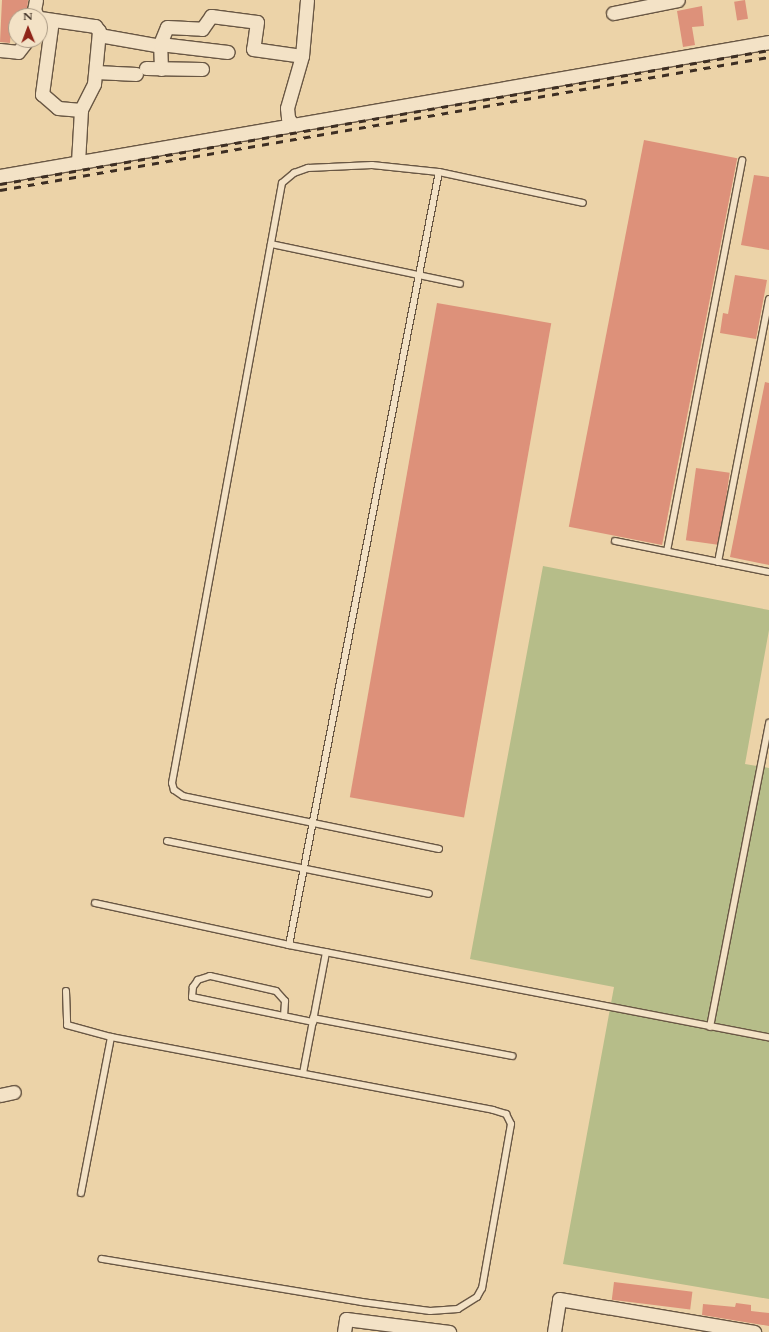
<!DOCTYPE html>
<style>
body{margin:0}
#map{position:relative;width:769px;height:1332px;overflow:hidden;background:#ecd3a8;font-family:Cardo,serif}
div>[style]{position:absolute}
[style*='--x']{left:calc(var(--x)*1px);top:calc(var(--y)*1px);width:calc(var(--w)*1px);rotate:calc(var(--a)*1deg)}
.green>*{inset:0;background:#b6bd89}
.building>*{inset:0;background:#dd917a;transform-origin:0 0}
.roads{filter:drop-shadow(1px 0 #695744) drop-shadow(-1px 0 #695744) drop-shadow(0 1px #695744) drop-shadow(0 -1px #695744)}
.lane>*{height:6px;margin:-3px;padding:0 3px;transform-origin:3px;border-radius:3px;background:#f3e2c6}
.street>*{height:13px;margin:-6.5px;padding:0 6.5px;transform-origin:6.5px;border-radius:6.5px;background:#f3e2c6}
.rail>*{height:3px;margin-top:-1.5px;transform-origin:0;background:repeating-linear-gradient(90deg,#3d2e23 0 7px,transparent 0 14px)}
span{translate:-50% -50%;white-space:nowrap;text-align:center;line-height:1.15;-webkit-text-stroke:3px #f3e2c6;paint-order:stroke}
.north{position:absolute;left:8px;top:8px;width:40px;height:40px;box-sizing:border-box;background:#f3e2c6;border:1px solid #aa9a85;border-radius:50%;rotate:359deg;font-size:11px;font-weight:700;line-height:16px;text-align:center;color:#3d2e23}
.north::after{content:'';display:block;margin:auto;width:14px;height:18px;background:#8f2418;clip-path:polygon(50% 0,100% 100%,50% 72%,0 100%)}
</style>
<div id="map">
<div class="green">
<div style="clip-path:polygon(543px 566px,769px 610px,769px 630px,745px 764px,769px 768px,769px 1299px,563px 1264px,614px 987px,470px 959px)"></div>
</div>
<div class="building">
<div style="clip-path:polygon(2px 0,28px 0,27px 12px,16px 12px,16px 17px,12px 17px,10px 43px,0 42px)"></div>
<div style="left:745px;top:0;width:19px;height:11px;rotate:81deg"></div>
<div style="clip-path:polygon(702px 6px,704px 26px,692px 27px,695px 45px,683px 47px,677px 11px)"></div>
<div style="left:644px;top:140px;width:95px;height:394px;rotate:11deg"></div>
<div style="clip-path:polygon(754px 175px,769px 177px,769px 250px,741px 245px)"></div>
<div style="clip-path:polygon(735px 275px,767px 280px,756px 339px,720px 333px,723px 313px,728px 314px)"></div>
<div style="left:437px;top:303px;width:116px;height:502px;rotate:10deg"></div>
<div style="clip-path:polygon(765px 382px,769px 383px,769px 565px,730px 557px)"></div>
<div style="left:696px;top:468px;width:34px;height:73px;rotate:8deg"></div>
<div style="left:614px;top:1282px;width:79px;height:18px;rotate:7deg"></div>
<div style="clip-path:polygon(736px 1303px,751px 1305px,751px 1311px,769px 1313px,769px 1326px,702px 1315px,703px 1304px,735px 1307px)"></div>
</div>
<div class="roads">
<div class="lane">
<div style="--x:271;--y:244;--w:193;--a:11.9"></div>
<div style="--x:615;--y:541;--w:157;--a:11.4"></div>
<div style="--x:667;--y:551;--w:398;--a:-79.1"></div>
<div style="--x:718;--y:562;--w:268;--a:-79"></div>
<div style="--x:167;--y:841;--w:267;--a:11.4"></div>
<div style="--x:439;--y:849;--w:261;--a:-168.3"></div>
<div style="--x:183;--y:796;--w:11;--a:-146"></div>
<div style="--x:174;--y:790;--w:7;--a:-106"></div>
<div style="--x:172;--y:783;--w:610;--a:-79.61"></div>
<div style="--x:282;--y:183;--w:16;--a:-40"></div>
<div style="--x:294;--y:173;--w:15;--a:-20"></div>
<div style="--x:308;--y:168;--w:64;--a:-2.7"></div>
<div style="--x:372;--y:165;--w:67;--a:6"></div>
<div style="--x:439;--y:172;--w:147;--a:12.1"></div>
<div style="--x:95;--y:903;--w:198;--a:12.2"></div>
<div style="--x:289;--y:945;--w:489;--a:10.9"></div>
<div style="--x:289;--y:945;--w:787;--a:-79.02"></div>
<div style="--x:66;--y:991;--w:34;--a:88"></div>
<div style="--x:67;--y:1025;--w:46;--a:15.3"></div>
<div style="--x:284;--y:1016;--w:15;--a:-86"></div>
<div style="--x:285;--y:1001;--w:13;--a:-132"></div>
<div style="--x:276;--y:991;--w:68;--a:-167.2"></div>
<div style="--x:210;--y:976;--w:13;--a:162"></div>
<div style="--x:198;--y:980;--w:9;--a:126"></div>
<div style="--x:193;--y:987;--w:10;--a:96"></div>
<div style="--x:192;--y:997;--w:124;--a:11.7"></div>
<div style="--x:313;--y:1018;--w:203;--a:10.8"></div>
<div style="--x:710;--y:1027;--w:310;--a:-79"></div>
<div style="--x:303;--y:1073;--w:123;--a:-79.2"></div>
<div style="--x:81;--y:1193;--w:159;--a:-79.1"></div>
<div style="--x:111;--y:1037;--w:389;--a:10.8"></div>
<div style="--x:493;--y:1110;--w:14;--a:17"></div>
<div style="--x:506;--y:1114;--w:11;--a:63"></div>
<div style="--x:511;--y:1124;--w:167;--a:100"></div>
<div style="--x:482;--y:1288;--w:10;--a:119"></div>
<div style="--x:477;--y:1297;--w:22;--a:148"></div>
<div style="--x:458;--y:1309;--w:28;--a:176"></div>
<div style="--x:430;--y:1311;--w:69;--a:-172.5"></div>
<div style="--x:362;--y:1302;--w:264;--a:-170.6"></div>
</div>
<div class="street">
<div style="--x:36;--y:0;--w:10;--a:101"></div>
<div style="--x:34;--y:10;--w:7;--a:63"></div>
<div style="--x:613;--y:13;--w:66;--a:-11.3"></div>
<div style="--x:40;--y:18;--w:56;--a:8.3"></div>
<div style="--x:95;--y:26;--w:6;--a:51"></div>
<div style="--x:99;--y:31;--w:53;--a:95.4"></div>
<div style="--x:94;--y:84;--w:29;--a:117"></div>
<div style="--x:81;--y:110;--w:52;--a:93.3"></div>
<div style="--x:52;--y:20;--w:75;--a:97.7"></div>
<div style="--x:42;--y:94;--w:21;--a:41"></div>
<div style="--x:58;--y:108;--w:23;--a:5"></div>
<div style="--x:99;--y:35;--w:58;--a:10"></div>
<div style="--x:156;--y:45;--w:4;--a:-14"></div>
<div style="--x:160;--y:44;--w:18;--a:-68"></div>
<div style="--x:167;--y:27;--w:35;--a:3"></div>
<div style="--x:202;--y:29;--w:16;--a:-55"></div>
<div style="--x:211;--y:16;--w:46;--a:7.4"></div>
<div style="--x:257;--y:22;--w:27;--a:98"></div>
<div style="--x:253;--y:49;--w:49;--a:8.1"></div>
<div style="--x:302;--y:56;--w:54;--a:106.1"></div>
<div style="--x:287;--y:108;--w:10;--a:84"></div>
<div style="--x:288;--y:118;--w:9;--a:54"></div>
<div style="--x:0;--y:50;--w:18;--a:6"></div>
<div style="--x:18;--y:52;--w:11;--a:-52"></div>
<div style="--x:302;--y:56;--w:56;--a:-84.9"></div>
<div style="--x:146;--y:68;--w:56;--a:1"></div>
<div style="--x:161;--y:69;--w:25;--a:-92"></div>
<div style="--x:160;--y:44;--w:68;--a:6.7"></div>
<div style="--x:96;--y:72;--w:40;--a:2.9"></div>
<div style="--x:0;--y:176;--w:781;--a:-9.88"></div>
<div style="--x:0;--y:1095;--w:14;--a:-12"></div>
<div style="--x:344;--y:1332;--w:13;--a:-81"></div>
<div style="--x:346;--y:1319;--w:104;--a:7.2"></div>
<div style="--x:554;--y:1332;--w:33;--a:-81"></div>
<div style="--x:559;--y:1299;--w:198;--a:9.6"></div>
</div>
</div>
<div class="rail">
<div style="--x:0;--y:184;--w:781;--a:-9.88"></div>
<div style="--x:0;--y:190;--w:780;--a:-9.81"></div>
</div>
<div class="north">N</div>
</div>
